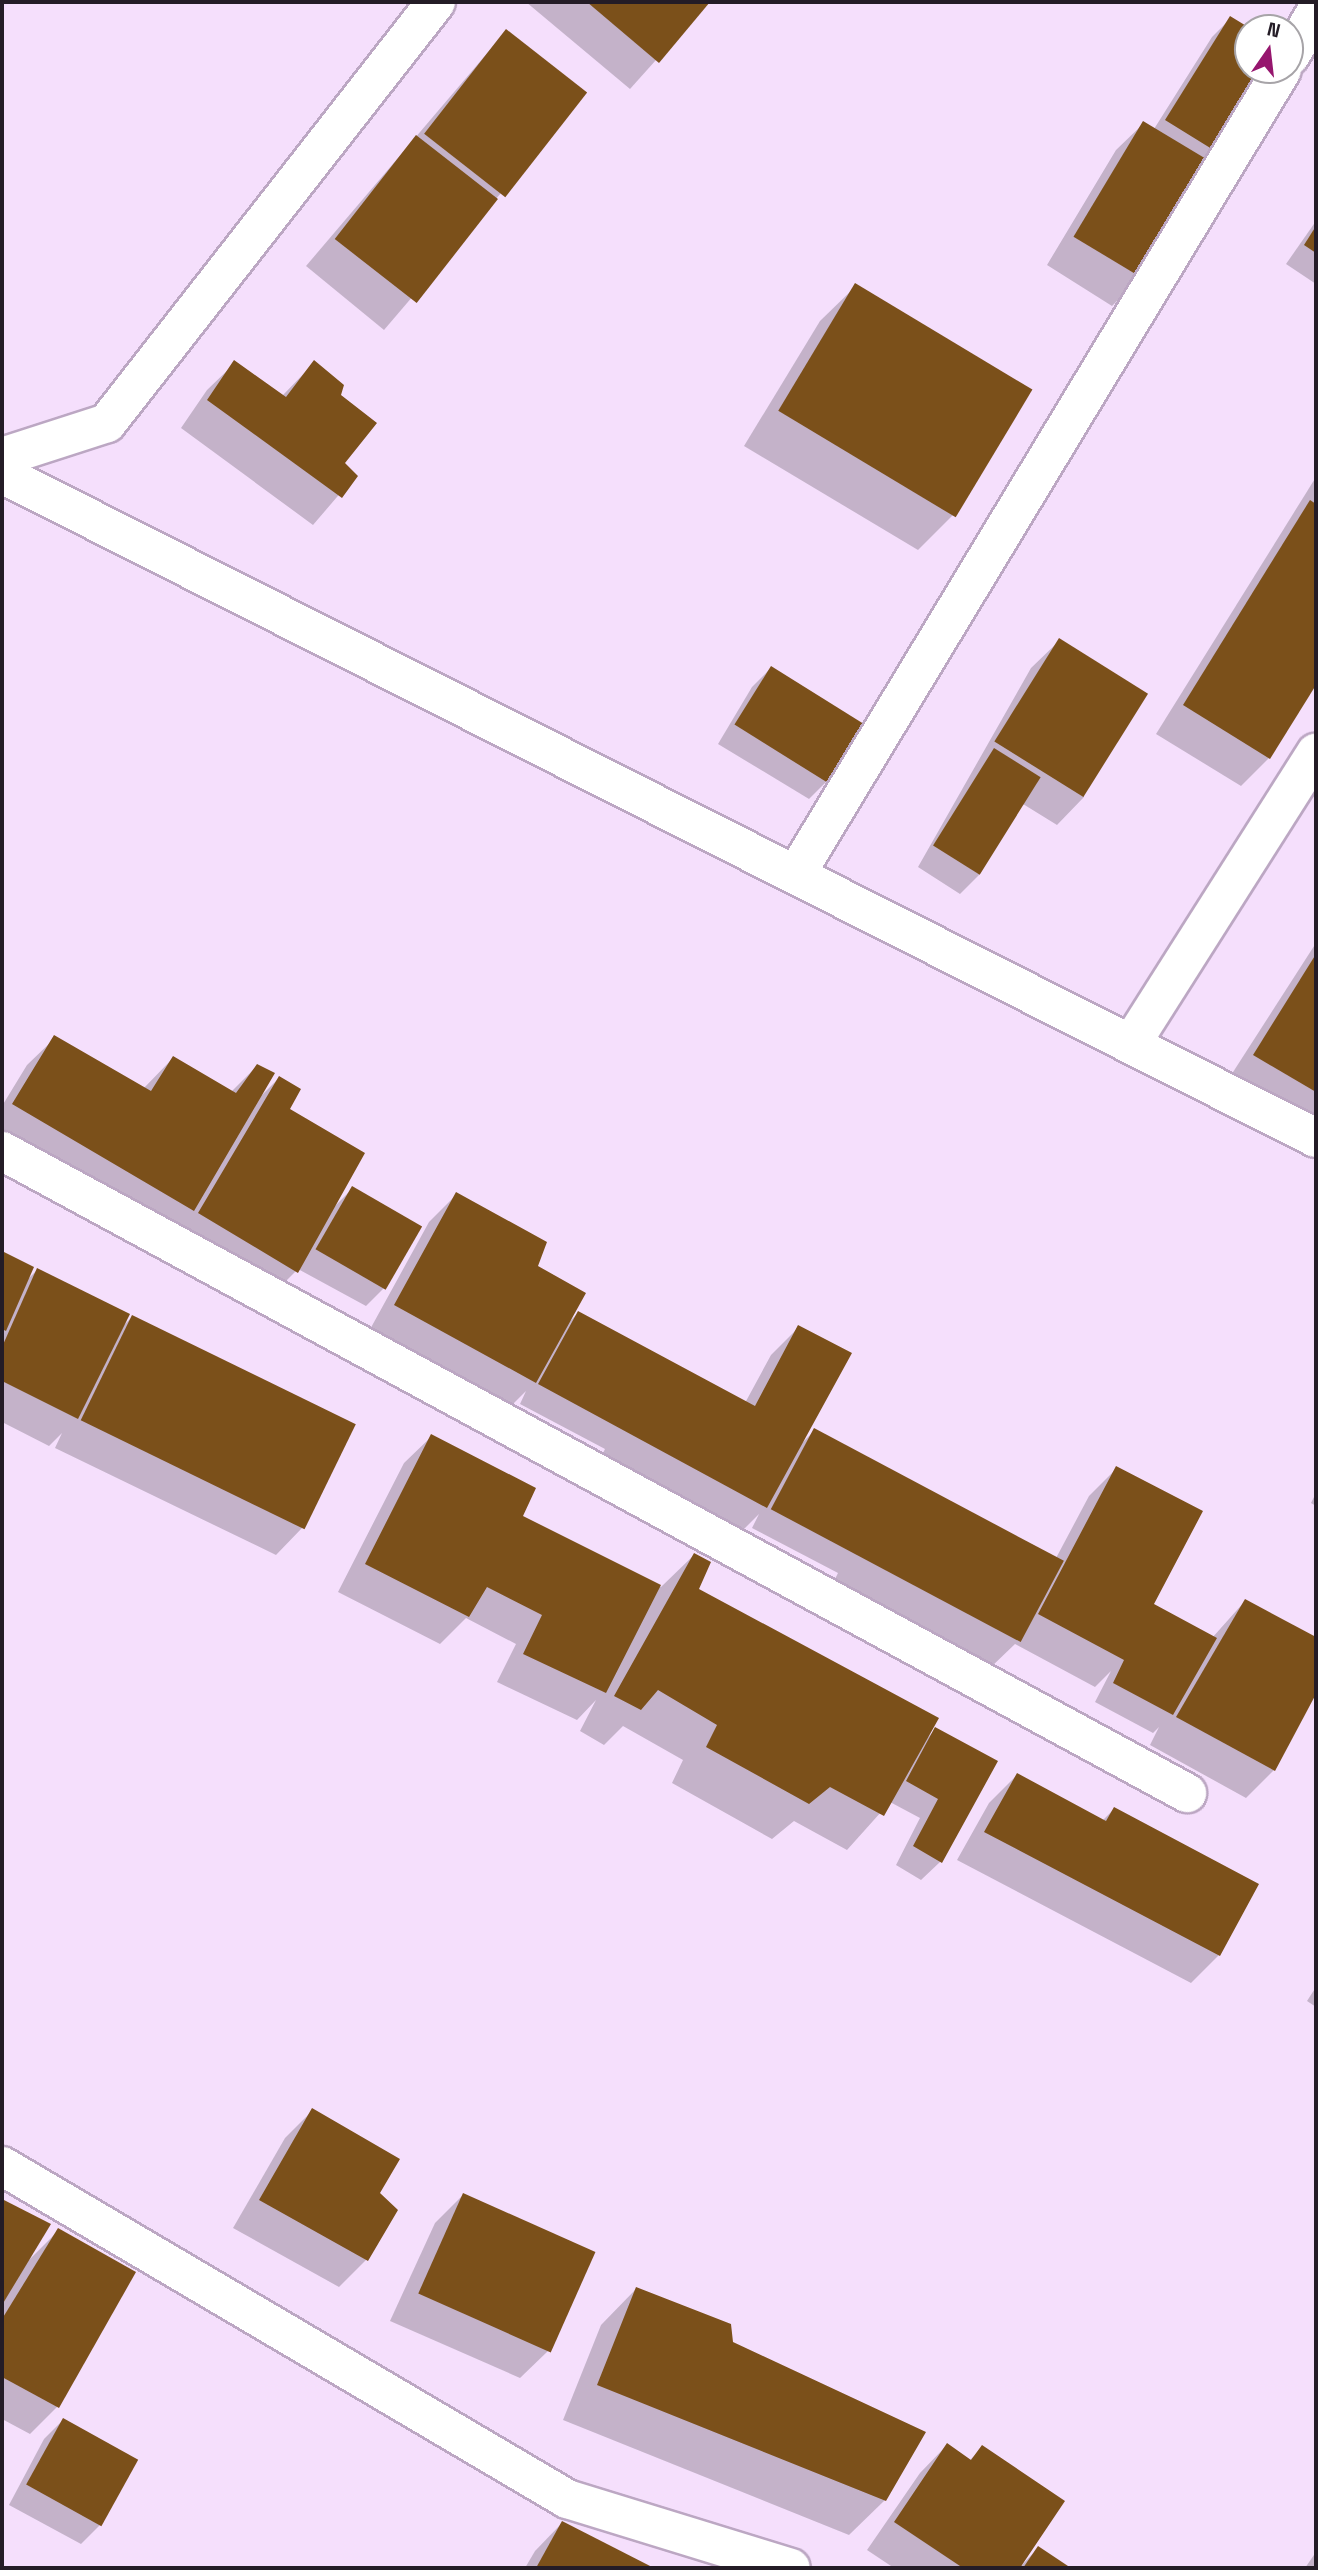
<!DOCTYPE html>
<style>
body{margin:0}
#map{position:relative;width:1318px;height:2570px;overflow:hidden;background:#f5dffc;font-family:"Space Grotesk",sans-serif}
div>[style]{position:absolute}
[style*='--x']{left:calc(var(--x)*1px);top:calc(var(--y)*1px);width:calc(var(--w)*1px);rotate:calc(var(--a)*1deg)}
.shadow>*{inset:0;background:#0003}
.building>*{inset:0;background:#7b501a;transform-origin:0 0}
.roads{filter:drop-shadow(2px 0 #bca7c3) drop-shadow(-2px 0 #bca7c3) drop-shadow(0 2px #bca7c3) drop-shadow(0 -2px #bca7c3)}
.street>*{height:38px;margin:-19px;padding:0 19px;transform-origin:19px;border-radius:19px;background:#fff}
span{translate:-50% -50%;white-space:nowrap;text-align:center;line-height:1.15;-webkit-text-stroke:7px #fff;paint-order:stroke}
.frame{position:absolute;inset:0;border:4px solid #241c26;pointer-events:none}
.north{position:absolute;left:1234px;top:14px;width:70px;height:70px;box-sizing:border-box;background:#fff;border:2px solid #a7a4a8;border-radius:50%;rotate:14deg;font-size:19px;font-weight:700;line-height:28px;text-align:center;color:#241c26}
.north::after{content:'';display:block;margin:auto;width:24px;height:32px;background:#96166e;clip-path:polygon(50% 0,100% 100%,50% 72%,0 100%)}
</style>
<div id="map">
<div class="shadow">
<div style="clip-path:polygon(526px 2px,708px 2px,630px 89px)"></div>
<div style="clip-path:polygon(1231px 18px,1248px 29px,1248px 70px,1270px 70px,1140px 278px,1112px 306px,1047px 265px,1116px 150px,1144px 123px,1154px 129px,1212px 37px)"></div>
<div style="clip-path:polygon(506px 31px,501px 193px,384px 330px,306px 266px)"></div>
<div style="clip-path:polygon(1316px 221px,1316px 284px,1286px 264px)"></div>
<div style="clip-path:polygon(856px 286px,954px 514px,918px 550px,744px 446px,820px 321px)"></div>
<div style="clip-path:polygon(235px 363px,282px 396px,314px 363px,339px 395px,343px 463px,355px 476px,313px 525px,181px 428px,207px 390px)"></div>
<div style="clip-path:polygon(1316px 477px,1316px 682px,1269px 758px,1241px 786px,1156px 734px)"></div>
<div style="clip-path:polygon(1059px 641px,1084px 797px,1057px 825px,1023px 804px,979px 875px,960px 894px,918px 867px,1031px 668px)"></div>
<div style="clip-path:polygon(771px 668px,861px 725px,828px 780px,809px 799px,718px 744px,752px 687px)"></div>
<div style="clip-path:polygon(1316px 943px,1316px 1136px,1226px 1083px)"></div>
<div style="clip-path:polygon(55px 1038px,143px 1089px,173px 1058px,231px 1092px,257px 1066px,262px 1095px,279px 1078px,288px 1110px,333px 1208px,353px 1188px,420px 1228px,385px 1287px,366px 1306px,298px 1269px,268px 1299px,171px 1241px,180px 1223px,165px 1238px,2px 1141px,2px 1106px,27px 1065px)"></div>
<div style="clip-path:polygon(457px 1194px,536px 1266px,569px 1322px,578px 1313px,745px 1403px,771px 1355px,799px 1327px,802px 1443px,815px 1430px,1055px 1560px,1089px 1496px,1117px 1468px,1151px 1605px,1212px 1638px,1245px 1601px,1316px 1639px,1316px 1690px,1274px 1770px,1246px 1798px,1150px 1745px,1159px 1727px,1153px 1733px,1095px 1702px,1111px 1671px,1095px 1687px,1015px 1644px,989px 1669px,833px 1583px,838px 1573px,752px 1528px,759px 1514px,738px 1535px,600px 1459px,605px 1449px,520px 1404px,526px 1391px,507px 1410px,368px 1333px,429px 1222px)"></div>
<div style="clip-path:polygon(2px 1253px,32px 1268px,26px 1281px,37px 1270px,122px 1327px,132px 1317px,303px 1527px,276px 1555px,55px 1448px,62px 1433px,49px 1446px,2px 1422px)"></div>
<div style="clip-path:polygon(432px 1436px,520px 1517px,661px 1587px,694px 1555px,696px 1589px,927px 1738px,936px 1729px,940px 1862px,921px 1880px,896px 1865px,920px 1818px,890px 1802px,847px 1850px,794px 1821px,772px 1839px,672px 1783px,683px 1760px,623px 1726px,604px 1745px,580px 1731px,596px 1700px,577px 1720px,497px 1682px,516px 1644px,466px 1618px,440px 1644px,338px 1592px,404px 1463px)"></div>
<div style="clip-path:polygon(1316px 1493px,1316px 1506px,1311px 1503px)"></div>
<div style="clip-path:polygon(1017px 1775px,1102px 1821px,1114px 1809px,1257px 1885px,1219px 1955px,1191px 1983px,957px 1860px,989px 1803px)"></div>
<div style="clip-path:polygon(1316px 1987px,1316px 2007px,1307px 2001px)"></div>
<div style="clip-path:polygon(313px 2110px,366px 2260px,339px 2287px,233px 2228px,285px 2138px)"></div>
<div style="clip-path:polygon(463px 2195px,548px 2351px,520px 2378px,390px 2321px,435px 2223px)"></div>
<div style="clip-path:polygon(2px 2201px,48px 2225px,28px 2261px,58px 2231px,58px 2406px,30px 2434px,2px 2419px)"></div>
<div style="clip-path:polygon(636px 2289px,732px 2343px,885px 2500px,849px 2535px,563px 2420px,601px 2325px)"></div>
<div style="clip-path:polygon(63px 2420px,100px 2525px,81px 2544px,9px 2505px,44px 2439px)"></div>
<div style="clip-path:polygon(947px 2445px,969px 2461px,983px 2447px,1022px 2565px,1038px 2548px,1067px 2568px,894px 2568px,867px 2550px,920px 2473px)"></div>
<div style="clip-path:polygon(562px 2523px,651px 2568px,525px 2568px,535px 2551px)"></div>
<div style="clip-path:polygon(1316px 2552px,1316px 2568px,1305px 2568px)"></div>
</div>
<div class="building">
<div style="clip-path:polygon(587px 2px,710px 2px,659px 63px)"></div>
<div style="clip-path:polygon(1230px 16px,1248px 27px,1248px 70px,1272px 70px,1220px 154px,1165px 120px)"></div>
<div style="left:506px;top:29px;width:103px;height:133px;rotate:38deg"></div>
<div style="left:1143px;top:121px;width:82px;height:135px;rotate:31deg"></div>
<div style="left:416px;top:135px;width:104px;height:132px;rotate:38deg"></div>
<div style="clip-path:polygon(1316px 226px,1316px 253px,1304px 245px)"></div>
<div style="left:855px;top:283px;width:207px;height:149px;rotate:31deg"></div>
<div style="clip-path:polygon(234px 360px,286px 397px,314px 360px,344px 385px,341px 395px,377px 423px,345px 463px,358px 476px,342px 498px,207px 400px)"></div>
<div style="clip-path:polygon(1310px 500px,1316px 504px,1316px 685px,1270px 759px,1183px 705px)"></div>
<div style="left:1059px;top:638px;width:105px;height:122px;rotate:32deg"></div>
<div style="left:771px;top:666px;width:110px;height:69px;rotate:32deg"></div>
<div style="left:994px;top:748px;width:55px;height:115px;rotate:32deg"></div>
<div style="clip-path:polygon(1316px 954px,1316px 1092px,1253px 1055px)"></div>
<div style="clip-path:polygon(54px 1035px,151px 1091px,173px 1056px,236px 1093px,257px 1064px,275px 1073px,194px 1211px,12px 1104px)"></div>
<div style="clip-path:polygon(279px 1076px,301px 1089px,290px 1109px,365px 1153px,298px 1273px,198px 1213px)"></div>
<div style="left:352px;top:1186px;width:81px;height:73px;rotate:30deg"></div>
<div style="clip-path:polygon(456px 1192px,547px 1242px,538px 1266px,586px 1293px,536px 1383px,394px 1305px)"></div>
<div style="clip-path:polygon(2px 1251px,34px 1267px,6px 1331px,2px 1329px)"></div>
<div style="clip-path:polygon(37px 1268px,130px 1314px,78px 1419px,2px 1381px,2px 1347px)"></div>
<div style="clip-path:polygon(578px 1311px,755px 1406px,798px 1325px,852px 1353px,767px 1508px,538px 1384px)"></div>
<div style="left:132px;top:1315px;width:249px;height:117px;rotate:26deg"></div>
<div style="left:814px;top:1428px;width:283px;height:92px;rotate:28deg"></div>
<div style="clip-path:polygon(431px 1434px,536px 1488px,523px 1516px,661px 1585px,606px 1693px,523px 1654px,542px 1615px,487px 1587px,469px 1617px,365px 1564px)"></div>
<div style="clip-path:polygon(1116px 1466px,1203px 1511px,1154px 1604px,1217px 1638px,1173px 1715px,1113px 1683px,1124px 1660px,1038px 1614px)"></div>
<div style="clip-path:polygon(694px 1553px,711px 1562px,699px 1589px,939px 1718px,884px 1816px,830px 1787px,809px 1804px,706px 1747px,717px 1725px,658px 1690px,641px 1710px,614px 1696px)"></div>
<div style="clip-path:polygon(1245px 1599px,1316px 1637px,1316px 1694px,1275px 1771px,1176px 1717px)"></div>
<div style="clip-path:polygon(935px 1727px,998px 1761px,942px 1863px,913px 1846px,938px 1799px,906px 1781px)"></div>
<div style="clip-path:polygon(1017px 1773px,1106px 1821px,1114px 1807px,1259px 1884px,1220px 1956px,984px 1832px)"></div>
<div style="clip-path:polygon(312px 2108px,400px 2159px,380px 2193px,398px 2210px,368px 2261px,259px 2200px)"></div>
<div style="left:463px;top:2193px;width:145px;height:110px;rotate:24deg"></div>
<div style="clip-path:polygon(2px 2199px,51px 2224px,2px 2305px)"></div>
<div style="clip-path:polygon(58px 2228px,136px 2272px,59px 2408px,2px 2377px,2px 2319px)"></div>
<div style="clip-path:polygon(636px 2287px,731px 2324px,733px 2342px,926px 2432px,886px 2501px,597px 2385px)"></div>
<div style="left:63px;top:2418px;width:86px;height:76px;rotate:29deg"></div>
<div style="clip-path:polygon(947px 2443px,971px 2460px,982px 2445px,1065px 2501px,1020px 2568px,963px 2568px,894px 2522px)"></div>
<div style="clip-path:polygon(562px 2521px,654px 2568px,536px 2568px)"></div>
<div style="clip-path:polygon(1038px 2546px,1071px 2568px,1023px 2568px)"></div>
</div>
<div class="roads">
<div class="street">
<div style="--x:1290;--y:56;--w:51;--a:-59.4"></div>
<div style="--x:2;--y:457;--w:110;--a:-17.9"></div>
<div style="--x:107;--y:423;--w:534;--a:-51.99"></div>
<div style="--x:2;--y:474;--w:1472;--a:26.81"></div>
<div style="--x:796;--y:874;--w:939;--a:-58.85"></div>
<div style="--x:1131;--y:1044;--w:345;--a:-57.6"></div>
<div style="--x:2;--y:1151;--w:1348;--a:28.45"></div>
<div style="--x:2;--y:2166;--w:656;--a:30.51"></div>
<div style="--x:567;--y:2499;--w:234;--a:17.1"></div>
</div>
</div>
<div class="frame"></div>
<div class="north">N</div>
</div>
